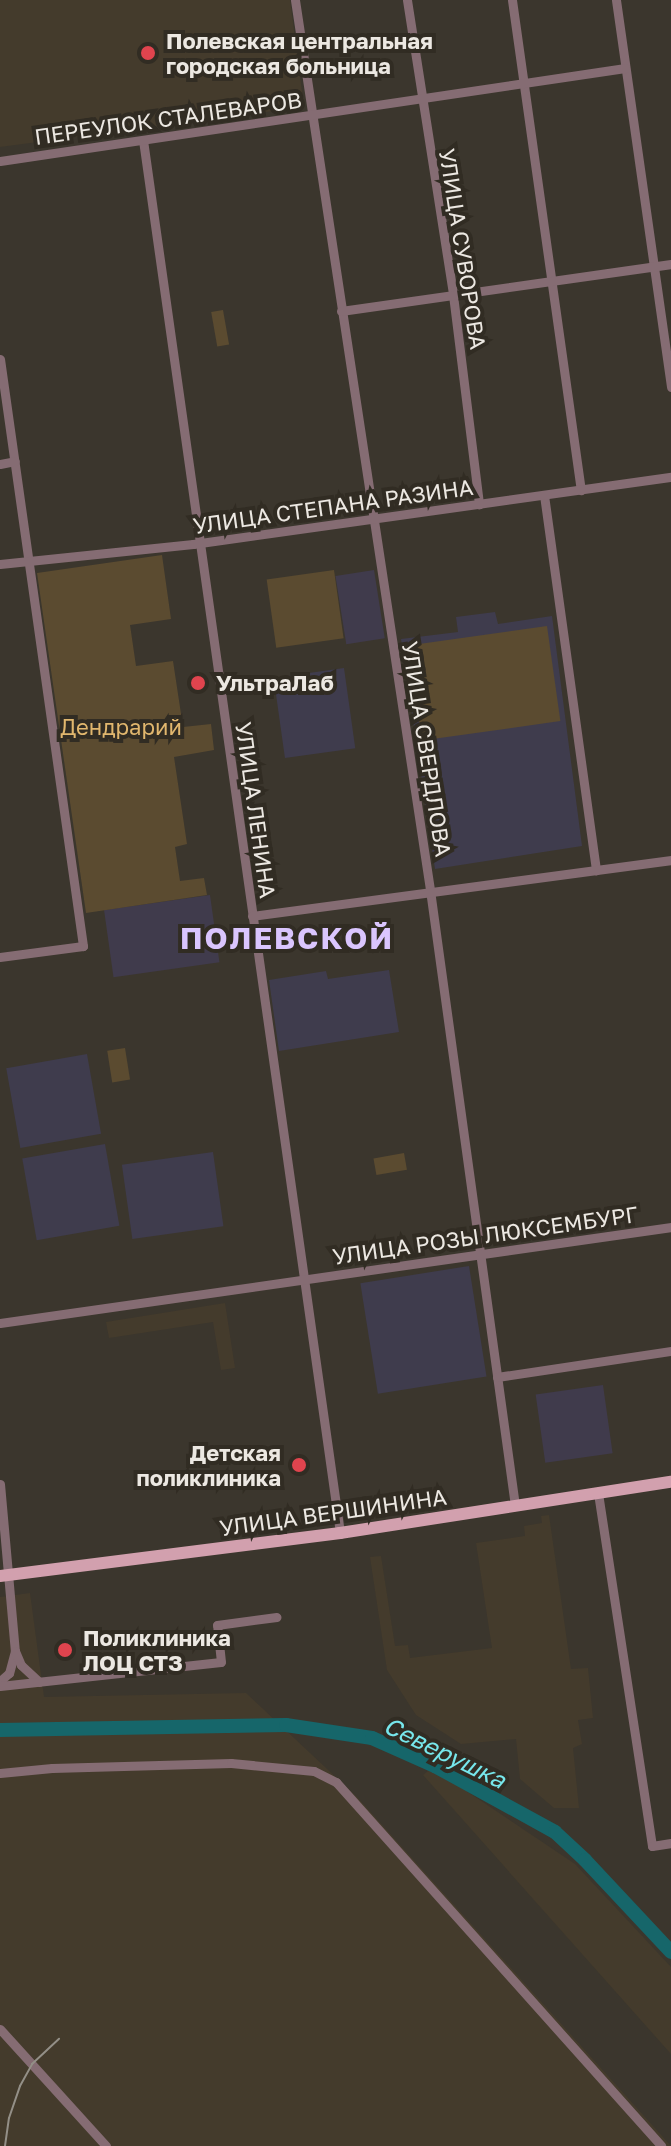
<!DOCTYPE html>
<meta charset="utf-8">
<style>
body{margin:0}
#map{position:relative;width:671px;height:2146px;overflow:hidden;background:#3b362d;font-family:"Golos Text",sans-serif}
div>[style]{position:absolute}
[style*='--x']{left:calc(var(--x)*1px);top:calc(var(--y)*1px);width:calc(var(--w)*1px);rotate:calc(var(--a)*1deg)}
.commercial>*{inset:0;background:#403b4c;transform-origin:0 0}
.built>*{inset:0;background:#443b2c}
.education>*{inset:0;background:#3f3c4d;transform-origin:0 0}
.green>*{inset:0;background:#5b4b30;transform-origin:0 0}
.river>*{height:14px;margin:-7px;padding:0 7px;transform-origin:7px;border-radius:7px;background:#16666a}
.minor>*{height:9px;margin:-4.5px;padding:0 4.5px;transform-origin:4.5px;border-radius:4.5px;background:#856c73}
.major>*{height:12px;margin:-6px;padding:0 6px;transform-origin:6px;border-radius:6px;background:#d2a0ae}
.rail>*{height:2px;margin:-1px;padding:0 1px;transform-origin:1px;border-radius:1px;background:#938f87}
.dots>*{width:22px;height:22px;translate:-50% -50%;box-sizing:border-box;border:4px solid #312c23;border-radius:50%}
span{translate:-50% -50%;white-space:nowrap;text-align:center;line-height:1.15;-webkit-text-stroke:8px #312c23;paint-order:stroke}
.poi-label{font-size:22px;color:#ece8e2;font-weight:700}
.left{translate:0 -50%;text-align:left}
.right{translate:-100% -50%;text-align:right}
.street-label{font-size:22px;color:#ece8e2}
.park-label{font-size:22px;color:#e1b76e}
.water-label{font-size:24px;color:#77e7ec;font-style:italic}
.district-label{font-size:30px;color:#dac5fe;font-weight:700;letter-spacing:2px}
</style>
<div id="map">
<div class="commercial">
<div style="left:374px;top:570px;width:69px;height:39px;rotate:81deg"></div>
<div style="left:210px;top:895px;width:68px;height:107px;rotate:82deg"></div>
<div style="left:603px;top:1385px;width:69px;height:68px;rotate:82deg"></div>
</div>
<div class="built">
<div style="clip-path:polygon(0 0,290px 0,304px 107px,0 147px)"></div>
<div style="clip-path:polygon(225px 1303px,235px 1368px,221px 1370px,213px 1322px,109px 1338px,106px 1322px)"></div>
<div style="clip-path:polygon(549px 1515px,571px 1669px,588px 1668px,593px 1718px,578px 1720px,582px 1744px,573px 1748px,579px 1808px,554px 1808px,520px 1779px,516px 1739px,461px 1744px,416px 1715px,387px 1670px,370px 1557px,381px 1556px,395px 1646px,408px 1645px,410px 1658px,492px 1648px,476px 1543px,525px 1536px,524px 1526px,542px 1523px,541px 1516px)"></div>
<div style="clip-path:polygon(30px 1593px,44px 1697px,246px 1693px,357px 1797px,671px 2146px,0 2146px,0 1597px)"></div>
<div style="clip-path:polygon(432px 1768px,575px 1864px,671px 1967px,671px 2054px,423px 1775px)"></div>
</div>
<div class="education">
<div style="clip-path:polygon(495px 612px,498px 624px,552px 616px,582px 846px,435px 869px,401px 639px,458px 632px,456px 617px)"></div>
<div style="left:344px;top:668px;width:81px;height:71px;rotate:82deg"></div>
<div style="clip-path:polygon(389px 970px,399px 1032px,279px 1051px,269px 980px,326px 971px,328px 979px)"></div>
<div style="left:87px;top:1054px;width:81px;height:82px;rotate:80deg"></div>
<div style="left:105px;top:1144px;width:83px;height:84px;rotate:80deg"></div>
<div style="left:213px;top:1152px;width:75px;height:92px;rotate:82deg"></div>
<div style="left:469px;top:1266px;width:112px;height:110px;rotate:81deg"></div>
</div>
<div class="green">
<div style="left:223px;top:310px;width:35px;height:12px;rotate:80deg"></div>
<div style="clip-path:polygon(162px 555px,171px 619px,130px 625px,136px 666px,173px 661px,183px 727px,211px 724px,214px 750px,174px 757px,187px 844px,175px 847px,180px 881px,204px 878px,207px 895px,86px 913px,37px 573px)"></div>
<div style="left:334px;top:570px;width:69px;height:68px;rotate:82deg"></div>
<div style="left:547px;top:626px;width:96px;height:140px;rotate:82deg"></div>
<div style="left:125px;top:1048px;width:32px;height:18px;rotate:81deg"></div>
<div style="left:404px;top:1153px;width:17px;height:31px;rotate:80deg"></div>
</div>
<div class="river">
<div style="--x:0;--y:1730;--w:286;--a:-1"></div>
<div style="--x:286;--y:1725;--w:87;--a:8.6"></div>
<div style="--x:372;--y:1738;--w:69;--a:24"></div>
<div style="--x:435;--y:1766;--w:137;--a:28.8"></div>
<div style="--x:555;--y:1832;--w:41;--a:43"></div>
<div style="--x:585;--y:1860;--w:126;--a:46.9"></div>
</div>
<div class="minor">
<div style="--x:295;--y:0;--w:900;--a:81.37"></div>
<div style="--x:430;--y:890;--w:622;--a:82.14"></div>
<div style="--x:407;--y:0;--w:299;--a:81.1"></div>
<div style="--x:453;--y:295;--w:211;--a:82.9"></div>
<div style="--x:512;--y:0;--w:495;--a:82"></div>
<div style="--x:616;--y:0;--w:391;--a:81.9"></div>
<div style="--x:143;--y:140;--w:1407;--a:81.95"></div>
<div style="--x:0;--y:161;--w:632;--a:-8.46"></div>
<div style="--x:341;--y:311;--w:333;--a:-8.1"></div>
<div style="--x:0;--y:359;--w:593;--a:81.95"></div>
<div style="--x:83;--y:946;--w:84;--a:172.5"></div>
<div style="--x:0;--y:464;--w:15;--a:-11"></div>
<div style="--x:544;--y:495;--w:379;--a:82.1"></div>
<div style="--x:0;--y:564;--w:194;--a:-5.9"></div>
<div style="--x:193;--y:544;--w:483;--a:-8"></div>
<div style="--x:252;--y:916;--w:423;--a:-7.6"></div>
<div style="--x:0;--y:1323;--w:678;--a:-8.14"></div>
<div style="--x:497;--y:1377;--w:176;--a:-8.5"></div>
<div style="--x:0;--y:1484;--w:168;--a:84.9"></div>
<div style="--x:15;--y:1651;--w:23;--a:105"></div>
<div style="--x:9;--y:1673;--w:12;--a:138"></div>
<div style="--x:598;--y:1493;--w:357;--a:81.3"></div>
<div style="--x:652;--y:1846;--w:19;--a:-9"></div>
<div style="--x:15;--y:1651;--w:15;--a:67"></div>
<div style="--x:21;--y:1665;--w:25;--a:43"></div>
<div style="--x:0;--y:1686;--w:222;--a:-6.2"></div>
<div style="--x:221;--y:1662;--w:37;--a:-96"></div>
<div style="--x:217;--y:1625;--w:60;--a:-7.7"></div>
<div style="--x:0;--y:1773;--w:52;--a:-5.5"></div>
<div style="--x:52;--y:1768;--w:179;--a:-1.6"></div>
<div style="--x:231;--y:1763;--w:83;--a:5.5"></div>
<div style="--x:314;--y:1771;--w:25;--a:27"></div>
<div style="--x:336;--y:1782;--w:488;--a:48.2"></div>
<div style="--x:0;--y:2029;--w:158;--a:47.8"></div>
</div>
<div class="major">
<div style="--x:0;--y:1576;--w:343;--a:-7.2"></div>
<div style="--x:340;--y:1533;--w:335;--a:-8.8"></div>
</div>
<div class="rail">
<div style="--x:5;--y:2146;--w:28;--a:-82"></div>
<div style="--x:9;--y:2118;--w:34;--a:-71"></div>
<div style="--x:20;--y:2086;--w:25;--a:-61"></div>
<div style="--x:32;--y:2064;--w:37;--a:-43"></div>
</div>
<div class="dots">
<div style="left:148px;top:53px;background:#e0444e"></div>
<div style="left:198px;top:683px;background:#e0444e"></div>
<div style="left:299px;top:1465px;background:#e0444e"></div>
<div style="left:65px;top:1650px;background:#e0444e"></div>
</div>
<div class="poi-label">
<span class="left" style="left:166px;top:53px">Полевская центральная<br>городская больница</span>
<span class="left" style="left:216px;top:683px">УльтраЛаб</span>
<span class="right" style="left:281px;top:1465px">Детская<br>поликлиника</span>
<span class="left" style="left:83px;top:1650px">Поликлиника<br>ЛОЦ СТЗ</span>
</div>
<div class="street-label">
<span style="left:168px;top:118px;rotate:-8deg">ПЕРЕУЛОК СТАЛЕВАРОВ</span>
<span style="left:463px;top:249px;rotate:81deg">УЛИЦА СУВОРОВА</span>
<span style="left:333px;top:506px;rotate:-8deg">УЛИЦА СТЕПАНА РАЗИНА</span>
<span style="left:427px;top:749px;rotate:81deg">УЛИЦА СВЕРДЛОВА</span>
<span style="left:256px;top:810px;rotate:82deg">УЛИЦА ЛЕНИНА</span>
<span style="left:485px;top:1235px;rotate:-8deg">УЛИЦА РОЗЫ ЛЮКСЕМБУРГ</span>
<span style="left:333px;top:1512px;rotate:-8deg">УЛИЦА ВЕРШИНИНА</span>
</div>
<div class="park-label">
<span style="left:121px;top:727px">Дендрарий</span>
</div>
<div class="water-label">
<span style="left:445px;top:1752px;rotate:26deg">Северушка</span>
</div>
<div class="district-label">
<span style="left:287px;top:938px">ПОЛЕВСКОЙ</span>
</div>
</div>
